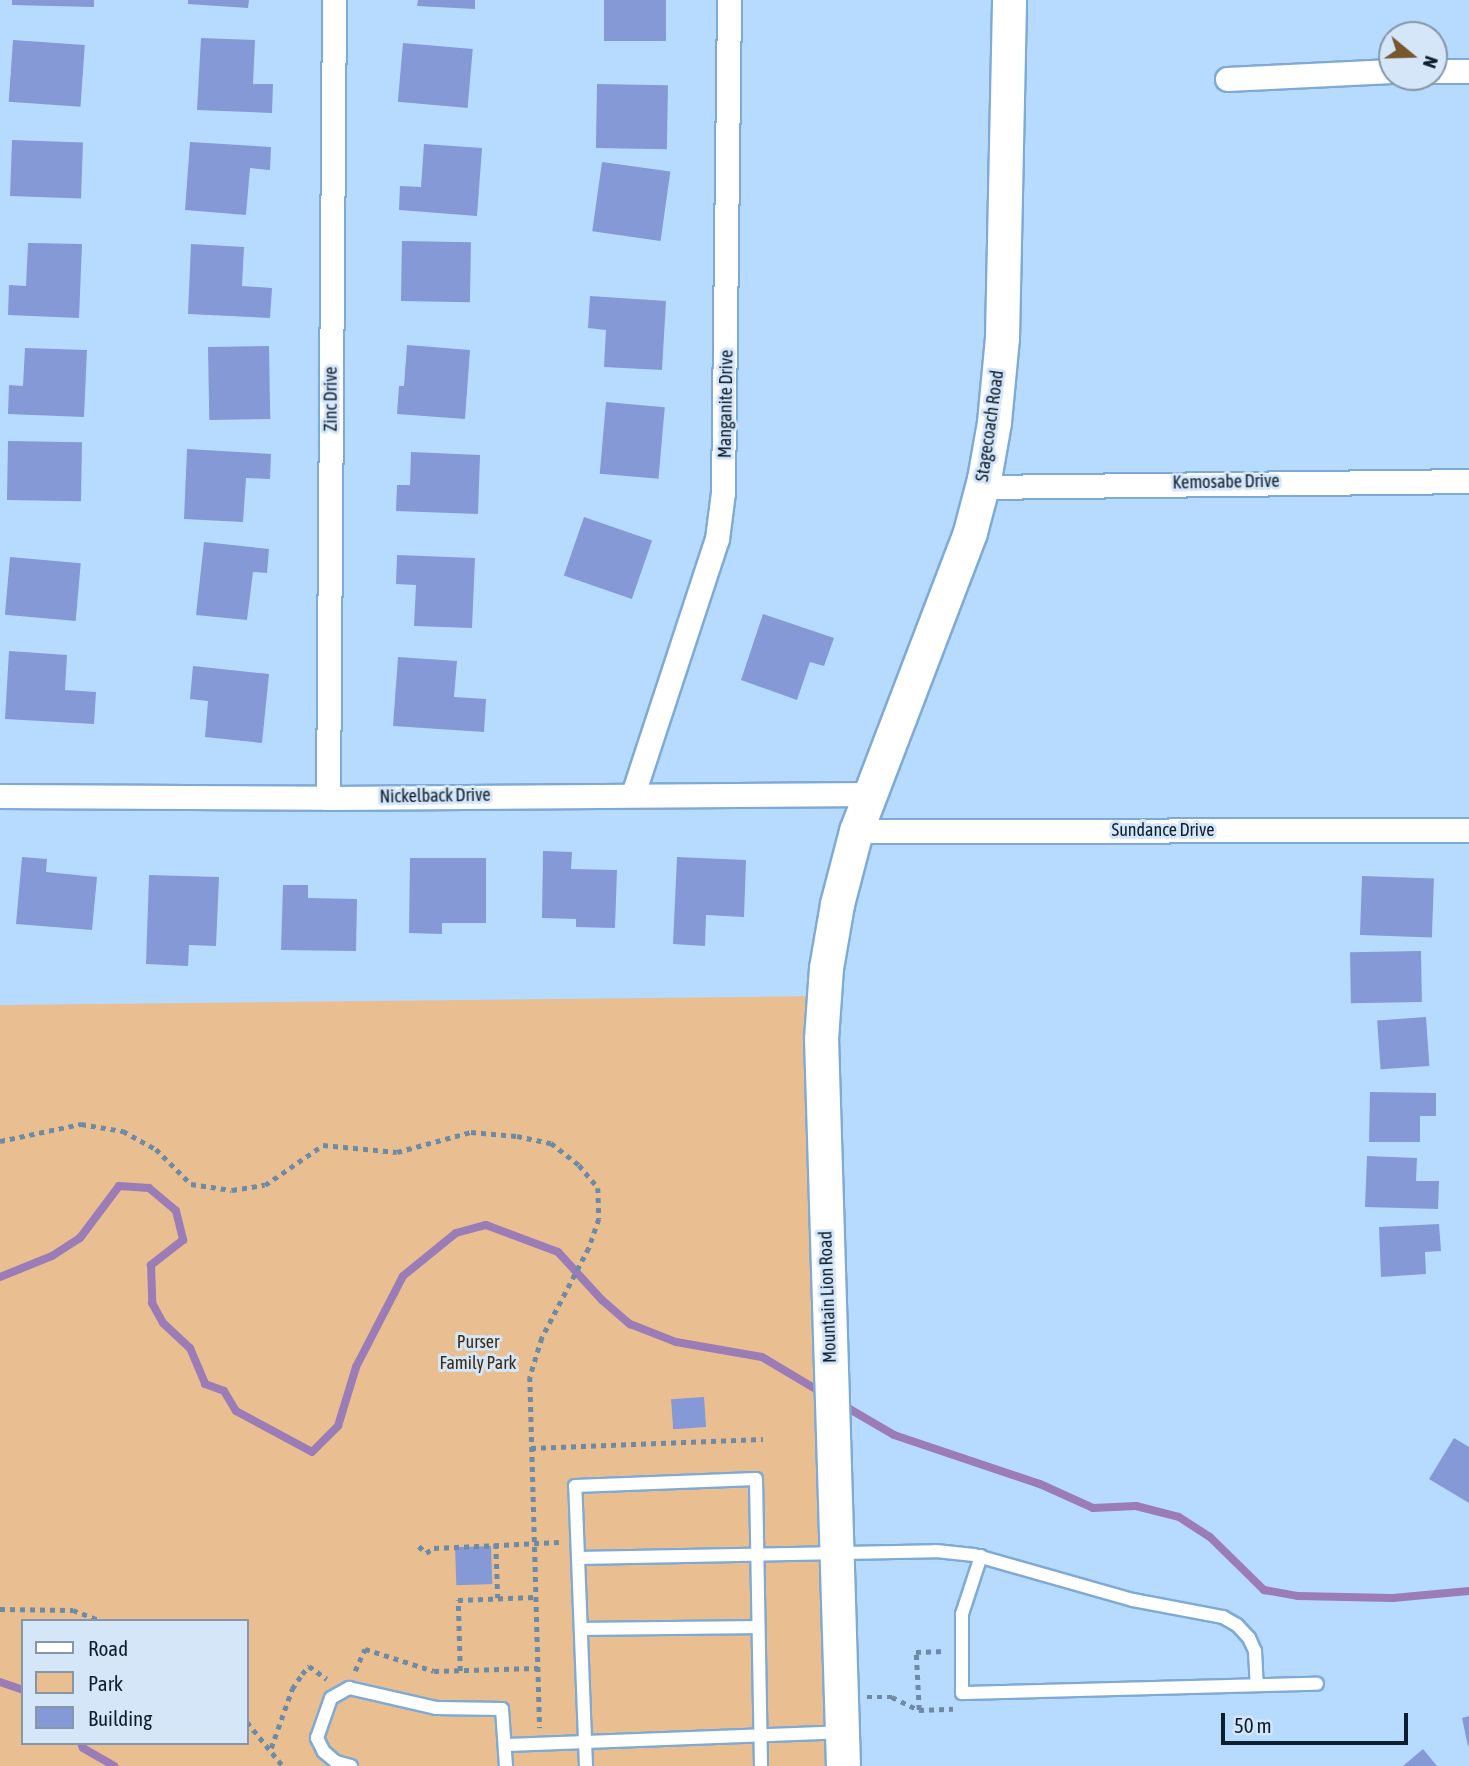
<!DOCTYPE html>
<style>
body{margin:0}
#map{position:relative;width:1469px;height:1766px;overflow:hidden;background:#b7dbff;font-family:"Asap Condensed",sans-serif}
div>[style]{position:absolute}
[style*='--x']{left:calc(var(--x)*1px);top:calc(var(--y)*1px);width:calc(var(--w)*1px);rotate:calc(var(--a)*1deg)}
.green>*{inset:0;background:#e9bf91}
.stream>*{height:8px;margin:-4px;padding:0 4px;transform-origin:4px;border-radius:4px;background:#9c7cb6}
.building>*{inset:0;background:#8499d6;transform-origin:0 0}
.path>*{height:4.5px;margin-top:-2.25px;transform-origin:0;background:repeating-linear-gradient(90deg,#6e8aa5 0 5px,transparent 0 10px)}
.roads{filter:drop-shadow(2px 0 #7faad5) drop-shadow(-2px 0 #7faad5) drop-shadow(0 2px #7faad5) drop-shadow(0 -2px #7faad5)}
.lane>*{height:12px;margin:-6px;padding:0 6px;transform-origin:6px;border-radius:6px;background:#fff}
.street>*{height:23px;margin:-11.5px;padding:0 11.5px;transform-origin:11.5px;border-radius:11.5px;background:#fff}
.secondary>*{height:33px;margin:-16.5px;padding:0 16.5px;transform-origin:16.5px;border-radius:16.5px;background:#fff}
span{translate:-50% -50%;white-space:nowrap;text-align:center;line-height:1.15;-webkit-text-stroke:6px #d4e6f8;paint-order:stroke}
.street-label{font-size:18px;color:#0d1e2e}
.park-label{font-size:18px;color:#3e2a11}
.legend{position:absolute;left:21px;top:1619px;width:228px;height:126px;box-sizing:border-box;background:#d4e6f8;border:2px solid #8496a7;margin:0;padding:9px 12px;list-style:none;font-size:21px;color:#0d1e2e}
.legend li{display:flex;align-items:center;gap:14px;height:35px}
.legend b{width:35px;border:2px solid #8496a7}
.north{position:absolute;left:1378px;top:21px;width:70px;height:70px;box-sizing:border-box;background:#d4e6f8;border:2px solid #8496a7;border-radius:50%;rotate:109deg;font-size:19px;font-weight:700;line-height:28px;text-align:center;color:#0d1e2e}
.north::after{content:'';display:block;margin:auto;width:24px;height:32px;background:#79572e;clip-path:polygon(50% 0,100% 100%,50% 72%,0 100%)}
.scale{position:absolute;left:1221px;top:1713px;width:187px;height:32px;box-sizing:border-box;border:4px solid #0d1e2e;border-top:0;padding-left:9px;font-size:21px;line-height:24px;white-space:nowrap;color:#0d1e2e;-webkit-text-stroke:5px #d4e6f8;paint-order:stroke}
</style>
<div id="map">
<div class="green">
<div style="clip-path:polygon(evenodd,824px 996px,843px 1766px,0 1766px,0 1005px,824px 996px,23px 1621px,247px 1621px,247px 1743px,23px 1743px,23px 1621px)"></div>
</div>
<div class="stream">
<div style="--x:0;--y:1277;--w:56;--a:-22"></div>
<div style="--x:52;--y:1256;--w:33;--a:-33"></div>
<div style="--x:80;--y:1238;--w:65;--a:-53.1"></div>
<div style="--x:119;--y:1186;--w:30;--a:4"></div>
<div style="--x:149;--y:1188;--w:35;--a:40"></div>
<div style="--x:176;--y:1211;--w:30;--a:76"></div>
<div style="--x:183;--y:1240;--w:41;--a:142"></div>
<div style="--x:151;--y:1265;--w:38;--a:88"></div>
<div style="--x:152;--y:1303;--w:23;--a:61"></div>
<div style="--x:163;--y:1323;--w:37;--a:43"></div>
<div style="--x:190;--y:1348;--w:39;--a:67"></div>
<div style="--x:205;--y:1384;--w:20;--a:20"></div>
<div style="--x:224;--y:1391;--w:23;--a:59"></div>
<div style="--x:236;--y:1411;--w:86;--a:28.3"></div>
<div style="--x:312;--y:1452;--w:37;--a:-45"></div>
<div style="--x:338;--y:1426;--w:62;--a:-73"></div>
<div style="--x:356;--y:1367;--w:102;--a:-62.7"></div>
<div style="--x:403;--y:1276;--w:68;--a:-39.1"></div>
<div style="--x:456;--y:1233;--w:31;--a:-15"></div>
<div style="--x:486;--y:1225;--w:77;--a:20.6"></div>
<div style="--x:558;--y:1252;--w:65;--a:47.5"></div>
<div style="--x:602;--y:1300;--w:37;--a:41"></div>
<div style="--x:630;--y:1324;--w:49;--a:21.4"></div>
<div style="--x:676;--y:1342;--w:87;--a:9.9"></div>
<div style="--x:762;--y:1357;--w:72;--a:30.8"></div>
<div style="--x:841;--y:1404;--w:61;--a:30.3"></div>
<div style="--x:894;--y:1435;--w:154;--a:18.6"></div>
<div style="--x:1040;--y:1484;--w:58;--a:24.4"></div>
<div style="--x:1093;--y:1508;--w:43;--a:-2.7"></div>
<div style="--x:1136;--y:1506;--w:44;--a:14.3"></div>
<div style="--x:1179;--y:1517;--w:37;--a:33"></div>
<div style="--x:1210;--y:1537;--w:76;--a:44.5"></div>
<div style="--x:1264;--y:1590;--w:35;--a:10"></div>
<div style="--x:1298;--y:1596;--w:95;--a:1.2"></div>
<div style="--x:1393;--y:1598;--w:76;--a:-5.3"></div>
<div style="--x:0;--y:1682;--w:24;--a:19"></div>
<div style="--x:81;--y:1743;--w:5;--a:68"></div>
<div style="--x:83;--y:1748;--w:36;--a:30"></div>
</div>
<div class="building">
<div style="clip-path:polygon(12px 0,94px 0,94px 7px,12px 5px)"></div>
<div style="clip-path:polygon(188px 0,249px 0,248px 8px,188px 4px)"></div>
<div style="clip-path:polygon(418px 0,475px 0,475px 9px,417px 6px)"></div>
<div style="left:604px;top:0;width:62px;height:41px"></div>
<div style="clip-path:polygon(201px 38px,255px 40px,253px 84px,273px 84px,272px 113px,197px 110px)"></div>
<div style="left:13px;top:40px;width:72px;height:62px;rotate:4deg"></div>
<div style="left:403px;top:43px;width:70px;height:59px;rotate:5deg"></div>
<div style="left:597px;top:84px;width:71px;height:64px;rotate:1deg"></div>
<div style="left:12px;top:140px;width:71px;height:56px;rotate:2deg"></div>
<div style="clip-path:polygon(190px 142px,271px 147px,270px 170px,250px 168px,246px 215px,185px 210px)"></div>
<div style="clip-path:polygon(424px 144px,482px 148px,477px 216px,399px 210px,400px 186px,421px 187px)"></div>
<div style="left:602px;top:162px;width:69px;height:70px;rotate:8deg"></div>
<div style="left:402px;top:241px;width:69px;height:60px;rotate:1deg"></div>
<div style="clip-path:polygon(28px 243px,82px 244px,79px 318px,8px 315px,9px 285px,26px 286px)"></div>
<div style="clip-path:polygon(191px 244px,244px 247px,242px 286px,272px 288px,270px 318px,188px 314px)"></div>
<div style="clip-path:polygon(590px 296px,666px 301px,662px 370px,604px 367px,606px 330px,588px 328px)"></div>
<div style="clip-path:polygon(407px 345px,470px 350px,465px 419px,397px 414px,399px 386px,404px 386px)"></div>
<div style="left:269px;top:346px;width:73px;height:61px;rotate:89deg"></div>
<div style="clip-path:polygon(25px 348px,87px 350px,84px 417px,8px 414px,9px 385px,23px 386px)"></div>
<div style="left:606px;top:402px;width:59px;height:72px;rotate:5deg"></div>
<div style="left:8px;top:441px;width:74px;height:59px;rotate:1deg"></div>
<div style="clip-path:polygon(187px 449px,271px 454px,270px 479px,246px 478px,243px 522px,184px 519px)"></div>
<div style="clip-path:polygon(411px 452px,480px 455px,478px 514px,396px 511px,397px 485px,410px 485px)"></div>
<div style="left:584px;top:517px;width:72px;height:62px;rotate:19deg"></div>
<div style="clip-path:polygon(204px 542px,269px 549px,267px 573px,253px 572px,247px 620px,196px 615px)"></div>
<div style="clip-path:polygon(397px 555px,475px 558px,472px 628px,414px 626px,416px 585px,396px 584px)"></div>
<div style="left:10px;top:557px;width:71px;height:58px;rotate:5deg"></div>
<div style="clip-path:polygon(763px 614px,834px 638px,824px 666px,810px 662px,797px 700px,741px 680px)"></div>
<div style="clip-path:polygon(9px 651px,67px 655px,65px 690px,96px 692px,94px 724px,5px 719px)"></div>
<div style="clip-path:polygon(398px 657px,457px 661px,454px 697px,486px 699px,484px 732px,393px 726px)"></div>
<div style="clip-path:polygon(193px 666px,269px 674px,262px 743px,205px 737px,208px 701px,190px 699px)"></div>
<div style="clip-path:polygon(543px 851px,572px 852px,571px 869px,617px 870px,615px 928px,576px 927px,576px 919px,542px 918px)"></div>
<div style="clip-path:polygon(22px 857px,47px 859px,46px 872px,97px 877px,92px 930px,16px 924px)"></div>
<div style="clip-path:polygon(677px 857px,746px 860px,744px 917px,706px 915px,705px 946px,673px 944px)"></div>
<div style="clip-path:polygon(410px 858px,486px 858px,486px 923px,442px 923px,442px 934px,409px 933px)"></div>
<div style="clip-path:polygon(149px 875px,219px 877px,216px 946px,189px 945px,188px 966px,146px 964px)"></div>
<div style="left:1362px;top:876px;width:72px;height:59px;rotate:2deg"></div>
<div style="clip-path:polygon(283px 885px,308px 885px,308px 898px,357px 899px,356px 951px,281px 950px)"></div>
<div style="left:1421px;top:951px;width:51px;height:71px;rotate:89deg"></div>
<div style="left:1426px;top:1017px;width:49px;height:49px;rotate:86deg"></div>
<div style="clip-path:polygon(1370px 1092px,1436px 1093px,1436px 1116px,1420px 1116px,1420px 1142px,1369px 1142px)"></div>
<div style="clip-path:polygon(1367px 1156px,1417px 1158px,1416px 1181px,1439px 1181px,1438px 1209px,1365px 1207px)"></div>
<div style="clip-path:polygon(1439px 1224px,1441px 1251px,1425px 1252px,1426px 1274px,1381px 1277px,1379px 1227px)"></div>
<div style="left:704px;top:1397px;width:30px;height:33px;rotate:86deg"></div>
<div style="clip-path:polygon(1454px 1438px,1469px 1447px,1469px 1503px,1429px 1479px)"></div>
<div style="left:491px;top:1546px;width:38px;height:36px;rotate:88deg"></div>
<div style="clip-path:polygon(1469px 1716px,1469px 1745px,1468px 1746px,1462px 1718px)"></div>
<div style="clip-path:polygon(1423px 1749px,1437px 1766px,1403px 1766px)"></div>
</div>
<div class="path">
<div style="--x:0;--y:1141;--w:83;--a:-11.9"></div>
<div style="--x:81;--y:1124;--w:43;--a:9.5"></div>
<div style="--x:123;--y:1131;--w:38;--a:29"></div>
<div style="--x:156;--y:1149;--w:49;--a:45"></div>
<div style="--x:191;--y:1184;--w:41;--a:8.3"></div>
<div style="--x:232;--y:1190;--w:33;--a:-9"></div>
<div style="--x:265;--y:1185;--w:70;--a:-34.6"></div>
<div style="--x:323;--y:1145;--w:74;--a:5.4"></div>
<div style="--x:397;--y:1152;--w:77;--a:-15.1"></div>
<div style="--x:471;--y:1132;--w:46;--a:5"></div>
<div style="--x:517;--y:1136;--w:35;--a:12"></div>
<div style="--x:551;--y:1143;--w:36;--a:38"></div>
<div style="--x:579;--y:1165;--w:30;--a:50"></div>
<div style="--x:598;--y:1188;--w:31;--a:88"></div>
<div style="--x:599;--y:1219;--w:31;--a:109"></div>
<div style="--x:589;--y:1248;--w:102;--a:117.6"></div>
<div style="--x:542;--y:1338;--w:41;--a:107.1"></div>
<div style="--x:530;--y:1377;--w:351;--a:88.4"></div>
<div style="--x:531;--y:1448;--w:232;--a:-2.2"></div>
<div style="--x:496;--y:1544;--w:54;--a:87.9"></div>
<div style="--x:419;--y:1546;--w:10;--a:45"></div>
<div style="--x:426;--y:1553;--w:9;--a:-32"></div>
<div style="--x:434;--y:1548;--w:125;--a:-2.7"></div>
<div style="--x:0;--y:1609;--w:73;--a:0.8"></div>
<div style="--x:73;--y:1610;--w:30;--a:21"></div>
<div style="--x:355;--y:1671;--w:24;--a:-66"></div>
<div style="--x:365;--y:1649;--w:72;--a:17.7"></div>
<div style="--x:434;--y:1671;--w:104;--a:-1.7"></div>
<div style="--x:460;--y:1671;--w:71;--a:-91.6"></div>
<div style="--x:458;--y:1600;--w:77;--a:-2.2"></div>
<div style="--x:867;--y:1697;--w:25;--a:0"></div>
<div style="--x:892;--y:1697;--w:30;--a:26"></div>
<div style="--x:919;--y:1710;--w:34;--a:-2"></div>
<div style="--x:919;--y:1710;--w:58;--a:-93"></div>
<div style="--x:916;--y:1652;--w:30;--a:-2"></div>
<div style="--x:247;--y:1722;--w:57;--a:50.7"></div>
<div style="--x:271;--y:1748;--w:63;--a:-70.4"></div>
<div style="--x:292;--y:1689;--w:18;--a:-56"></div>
<div style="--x:302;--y:1674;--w:11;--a:-49"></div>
<div style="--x:309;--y:1666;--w:22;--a:36"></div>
</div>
<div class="roads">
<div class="lane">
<div style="--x:981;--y:1556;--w:61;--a:108.1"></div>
<div style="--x:962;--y:1614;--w:79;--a:90"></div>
<div style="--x:962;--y:1693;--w:355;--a:-1.5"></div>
<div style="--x:578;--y:1558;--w:358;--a:-1.1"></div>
<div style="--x:936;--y:1551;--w:38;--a:6"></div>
<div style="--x:974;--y:1555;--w:165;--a:15.8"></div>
<div style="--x:1133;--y:1600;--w:92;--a:10.7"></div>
<div style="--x:1223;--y:1617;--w:16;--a:30"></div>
<div style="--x:1237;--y:1625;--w:18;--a:47"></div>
<div style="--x:1249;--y:1638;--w:14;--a:65"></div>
<div style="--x:1255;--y:1651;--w:34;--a:87"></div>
<div style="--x:581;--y:1629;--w:177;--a:-0.6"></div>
<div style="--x:507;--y:1745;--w:335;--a:-2.2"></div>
<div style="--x:351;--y:1766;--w:16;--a:-165"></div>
<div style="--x:336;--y:1762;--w:16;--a:-140"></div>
<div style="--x:324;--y:1752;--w:16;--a:-117"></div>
<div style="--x:317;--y:1738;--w:42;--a:-70.7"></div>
<div style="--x:331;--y:1698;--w:21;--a:-29"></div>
<div style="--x:349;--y:1688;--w:89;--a:12.9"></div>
<div style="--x:436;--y:1708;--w:66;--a:0.9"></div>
<div style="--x:502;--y:1709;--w:57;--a:86"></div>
<div style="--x:586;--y:1766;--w:280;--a:-92.2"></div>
<div style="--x:575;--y:1486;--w:181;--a:-2.2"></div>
<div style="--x:756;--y:1479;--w:287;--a:89"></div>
</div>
<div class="street">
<div style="--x:1434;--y:71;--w:35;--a:0"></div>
<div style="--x:1227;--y:79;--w:165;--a:-2.8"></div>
<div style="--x:982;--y:487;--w:487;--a:-0.7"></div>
<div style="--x:633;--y:794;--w:268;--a:-71.8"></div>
<div style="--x:717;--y:539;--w:47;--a:-82.7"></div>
<div style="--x:723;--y:492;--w:492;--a:-89.3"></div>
<div style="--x:0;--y:796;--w:328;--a:0.3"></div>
<div style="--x:328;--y:798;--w:542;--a:-0.42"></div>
<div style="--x:328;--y:798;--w:798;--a:-89.57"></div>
<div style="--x:856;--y:831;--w:613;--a:-0.09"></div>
</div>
<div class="secondary">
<div style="--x:843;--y:1766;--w:727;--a:-91.73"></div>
<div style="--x:821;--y:1039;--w:71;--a:-86"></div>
<div style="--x:826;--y:968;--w:65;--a:-80.2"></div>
<div style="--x:837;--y:904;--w:75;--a:-75.4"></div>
<div style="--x:856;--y:831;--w:320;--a:-69.1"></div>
<div style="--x:970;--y:532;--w:55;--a:-75.2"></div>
<div style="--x:984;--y:479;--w:58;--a:-80"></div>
<div style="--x:994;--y:422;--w:85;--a:-84.6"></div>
<div style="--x:1002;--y:337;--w:337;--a:-88.8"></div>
</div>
</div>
<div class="street-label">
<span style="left:331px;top:399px;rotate:-90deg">Zinc Drive</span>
<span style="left:726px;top:404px;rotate:-89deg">Manganite Drive</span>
<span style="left:990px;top:426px;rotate:-82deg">Stagecoach Road</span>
<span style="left:1226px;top:482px;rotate:-1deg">Kemosabe Drive</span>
<span style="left:435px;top:796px;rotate:-1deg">Nickelback Drive</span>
<span style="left:1163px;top:830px">Sundance Drive</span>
<span style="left:828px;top:1297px;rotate:-92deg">Mountain Lion Road</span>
</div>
<div class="park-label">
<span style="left:478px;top:1353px">Purser<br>Family Park</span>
</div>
<ul class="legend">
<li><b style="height:9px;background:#fff"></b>Road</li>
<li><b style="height:19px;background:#e9bf91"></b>Park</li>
<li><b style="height:19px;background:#8499d6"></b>Building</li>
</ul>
<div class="north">N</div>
<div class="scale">50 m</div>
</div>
